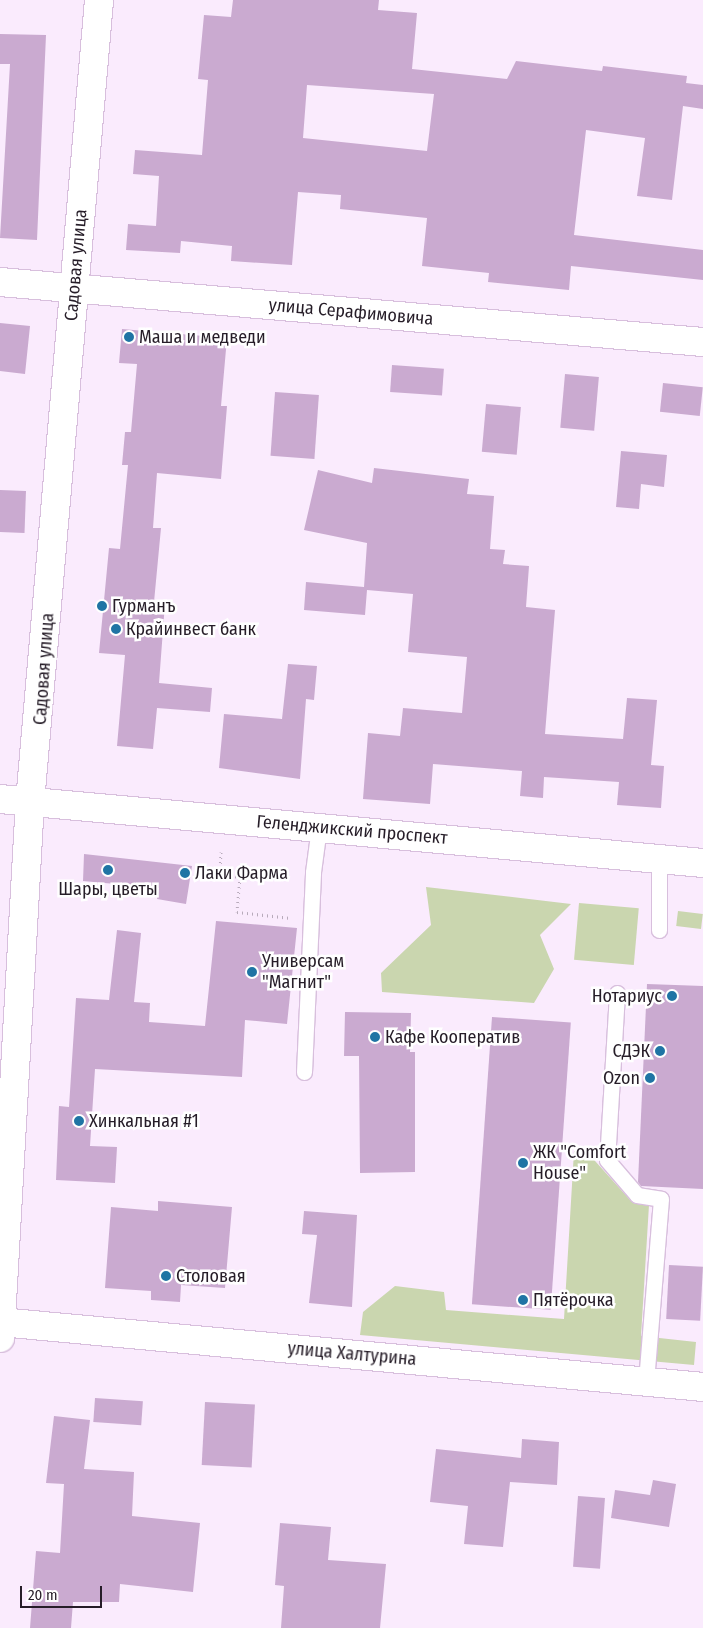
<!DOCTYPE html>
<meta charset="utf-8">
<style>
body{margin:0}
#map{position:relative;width:703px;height:1628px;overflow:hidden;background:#faebfd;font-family:"Fira Sans Condensed",sans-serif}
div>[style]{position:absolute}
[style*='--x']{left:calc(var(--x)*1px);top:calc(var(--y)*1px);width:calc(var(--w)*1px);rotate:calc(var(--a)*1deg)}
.green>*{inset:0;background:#cad6af;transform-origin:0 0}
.building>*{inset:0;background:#caaad0;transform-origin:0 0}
.path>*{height:3px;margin-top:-1.5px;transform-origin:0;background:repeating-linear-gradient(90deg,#b8abbb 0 1px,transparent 0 5px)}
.roads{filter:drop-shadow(1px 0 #d8bfdd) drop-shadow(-1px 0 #d8bfdd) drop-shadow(0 1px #d8bfdd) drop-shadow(0 -1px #d8bfdd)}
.service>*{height:15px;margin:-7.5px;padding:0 7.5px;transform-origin:7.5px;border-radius:7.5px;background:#fff}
.minor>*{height:28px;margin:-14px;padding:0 14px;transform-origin:14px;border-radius:14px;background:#fff}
.primary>*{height:28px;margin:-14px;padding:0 14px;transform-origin:14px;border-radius:14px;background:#fff}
.dots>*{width:14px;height:14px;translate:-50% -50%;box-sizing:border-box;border:2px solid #fff;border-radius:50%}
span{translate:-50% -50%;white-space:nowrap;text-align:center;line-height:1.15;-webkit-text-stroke:5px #fff;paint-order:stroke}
.street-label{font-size:18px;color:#261d28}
.poi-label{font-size:18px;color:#261d28}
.left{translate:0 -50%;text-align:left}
.right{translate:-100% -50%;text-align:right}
.scale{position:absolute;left:20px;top:1586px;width:82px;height:22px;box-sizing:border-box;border:2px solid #261d28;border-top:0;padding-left:6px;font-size:15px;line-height:18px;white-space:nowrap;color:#261d28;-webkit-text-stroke:4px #fff;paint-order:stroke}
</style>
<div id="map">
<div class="green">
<div style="clip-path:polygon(426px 887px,571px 904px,540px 935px,554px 969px,534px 1003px,382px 992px,381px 973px,431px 925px)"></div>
<div style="left:579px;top:903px;width:60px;height:57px;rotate:5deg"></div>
<div style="left:678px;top:911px;width:25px;height:15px;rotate:7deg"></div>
<div style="clip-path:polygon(574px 1151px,587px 1152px,631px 1201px,649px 1205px,641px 1336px,696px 1342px,694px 1365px,360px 1335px,363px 1312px,395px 1286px,444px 1292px,446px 1310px,564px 1319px)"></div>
</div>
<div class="building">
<div style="clip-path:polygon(evenodd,233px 0,379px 0,378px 10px,417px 13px,412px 69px,507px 79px,516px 61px,602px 71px,603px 66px,687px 76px,686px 83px,703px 85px,703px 109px,683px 106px,672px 200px,637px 196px,645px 138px,586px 130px,574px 235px,703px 250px,703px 280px,571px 266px,569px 290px,488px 282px,489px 273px,422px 266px,427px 218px,340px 209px,341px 195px,298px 192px,292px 265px,231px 261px,232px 246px,181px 241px,180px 253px,126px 250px,128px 224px,156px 226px,159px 176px,133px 174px,135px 150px,202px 155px,208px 80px,198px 79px,204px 15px,231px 17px,233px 0,307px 85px,434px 94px,427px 151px,303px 138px,307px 85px)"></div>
<div style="clip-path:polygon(0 34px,46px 35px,37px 240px,0 238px,10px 64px,0 64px)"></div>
<div style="clip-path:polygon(0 323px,30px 326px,25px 374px,0 371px)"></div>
<div style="clip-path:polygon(122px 329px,227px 338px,221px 406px,227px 406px,221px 479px,157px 473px,153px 528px,161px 528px,154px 602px,165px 603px,159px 683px,212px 688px,210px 712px,157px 708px,153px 749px,117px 746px,125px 655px,99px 653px,109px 548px,120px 549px,128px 465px,122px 465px,125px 432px,131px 432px,137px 364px,119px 363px)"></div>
<div style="left:392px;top:365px;width:52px;height:27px;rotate:4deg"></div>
<div style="left:565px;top:374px;width:34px;height:54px;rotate:5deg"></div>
<div style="left:663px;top:383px;width:40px;height:29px;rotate:6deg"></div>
<div style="left:275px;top:392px;width:44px;height:64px;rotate:4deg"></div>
<div style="left:486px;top:404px;width:35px;height:48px;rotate:5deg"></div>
<div style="clip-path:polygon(621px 451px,667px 455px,664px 487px,641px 484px,639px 509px,616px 507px)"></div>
<div style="clip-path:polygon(374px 468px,469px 479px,467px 494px,494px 496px,490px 549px,505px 550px,503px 564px,529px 566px,526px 607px,555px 610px,545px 734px,623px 739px,627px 698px,657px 700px,651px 765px,664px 766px,661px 808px,617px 805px,619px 782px,544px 777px,543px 798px,520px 796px,522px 771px,433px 764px,430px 804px,363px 799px,368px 733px,400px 736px,403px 708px,462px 713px,467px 657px,408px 652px,413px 594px,367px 590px,365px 615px,304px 610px,306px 582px,364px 587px,367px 543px,304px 530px,318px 470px,372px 483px)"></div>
<div style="left:0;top:490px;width:26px;height:42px;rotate:2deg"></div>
<div style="clip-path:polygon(288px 664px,317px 666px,314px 700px,306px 699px,300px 779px,219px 768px,224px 714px,282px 719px)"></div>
<div style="clip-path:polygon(84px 854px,192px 866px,186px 904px,157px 899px,159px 888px,83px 881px)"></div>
<div style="clip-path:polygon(216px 921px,297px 928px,287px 1024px,245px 1020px,242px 1077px,95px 1069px,90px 1146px,117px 1147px,115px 1183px,56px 1180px,59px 1106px,69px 1107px,76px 998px,109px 1000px,117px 930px,141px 933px,134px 1002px,150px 1003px,149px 1022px,205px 1026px)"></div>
<div style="clip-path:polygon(647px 984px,703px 986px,703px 1189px,641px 1186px,638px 1182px)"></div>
<div style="clip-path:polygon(345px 1012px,411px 1013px,410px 1052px,415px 1052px,415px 1172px,360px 1173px,359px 1056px,344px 1056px)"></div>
<div style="left:492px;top:1017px;width:79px;height:288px;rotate:4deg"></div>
<div style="clip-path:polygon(158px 1201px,232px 1207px,225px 1288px,181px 1285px,180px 1302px,151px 1300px,151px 1291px,105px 1288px,111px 1207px,158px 1211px)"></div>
<div style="clip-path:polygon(304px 1211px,357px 1215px,352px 1307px,309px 1303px,317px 1235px,302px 1234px)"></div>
<div style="left:669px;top:1265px;width:34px;height:54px;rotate:3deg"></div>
<div style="left:95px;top:1398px;width:48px;height:24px;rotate:4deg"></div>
<div style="left:205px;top:1402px;width:50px;height:63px;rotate:3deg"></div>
<div style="clip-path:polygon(54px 1416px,90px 1420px,84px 1469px,134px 1472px,132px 1516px,200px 1523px,193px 1592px,120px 1584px,119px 1602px,73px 1602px,71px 1628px,30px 1628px,36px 1551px,60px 1553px,64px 1484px,46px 1483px)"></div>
<div style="clip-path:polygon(522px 1439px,559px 1442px,557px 1485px,510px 1482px,503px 1547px,464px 1544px,468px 1506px,430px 1502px,436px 1449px,521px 1458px)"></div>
<div style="clip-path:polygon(653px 1480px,676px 1484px,669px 1527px,611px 1518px,615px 1490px,650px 1495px)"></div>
<div style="left:578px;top:1496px;width:27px;height:71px;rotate:4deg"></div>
<div style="clip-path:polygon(280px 1523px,331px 1527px,328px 1560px,386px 1564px,380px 1628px,281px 1628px,284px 1586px,275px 1585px)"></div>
</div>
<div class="path">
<div style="--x:221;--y:852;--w:22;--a:93"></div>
<div style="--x:220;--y:874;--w:20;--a:9"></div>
<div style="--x:240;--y:877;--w:35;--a:95"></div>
<div style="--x:237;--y:912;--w:54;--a:6.3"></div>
</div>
<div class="roads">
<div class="service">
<div style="--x:659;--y:859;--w:71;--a:90"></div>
<div style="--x:617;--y:993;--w:167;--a:93.4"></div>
<div style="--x:607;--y:1160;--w:46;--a:49.4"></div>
<div style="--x:637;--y:1195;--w:24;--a:9"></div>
<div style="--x:661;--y:1199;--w:183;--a:94.7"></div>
<div style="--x:304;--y:1072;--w:200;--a:-87.4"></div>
<div style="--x:313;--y:872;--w:45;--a:-82.4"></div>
</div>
<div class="minor">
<div style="--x:0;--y:282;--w:706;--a:4.88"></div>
<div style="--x:0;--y:1322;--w:706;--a:5.28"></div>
<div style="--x:0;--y:1338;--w:537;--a:-86.8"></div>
<div style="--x:30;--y:802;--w:805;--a:-85.08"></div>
</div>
<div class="primary">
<div style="--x:0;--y:799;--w:706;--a:5.2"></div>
</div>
</div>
<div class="dots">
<div style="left:129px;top:337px;background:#1f74a4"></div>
<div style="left:102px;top:606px;background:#1f74a4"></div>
<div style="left:116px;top:629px;background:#1f74a4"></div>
<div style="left:108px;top:870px;background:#1f74a4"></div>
<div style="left:185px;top:873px;background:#1f74a4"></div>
<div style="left:252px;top:972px;background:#1f74a4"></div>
<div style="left:672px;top:996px;background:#1f74a4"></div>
<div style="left:375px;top:1037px;background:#1f74a4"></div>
<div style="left:660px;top:1051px;background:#1f74a4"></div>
<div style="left:650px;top:1078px;background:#1f74a4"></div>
<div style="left:79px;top:1121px;background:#1f74a4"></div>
<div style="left:523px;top:1163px;background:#1f74a4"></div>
<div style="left:166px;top:1276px;background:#1f74a4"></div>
<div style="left:523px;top:1300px;background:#1f74a4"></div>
</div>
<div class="street-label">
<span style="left:76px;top:265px;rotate:-85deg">Садовая улица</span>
<span style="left:351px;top:312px;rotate:5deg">улица Серафимовича</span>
<span style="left:44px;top:669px;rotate:-86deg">Садовая улица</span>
<span style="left:352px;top:830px;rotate:5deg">Геленджикский проспект</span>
<span style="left:352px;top:1354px;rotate:5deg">улица Халтурина</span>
</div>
<div class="poi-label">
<span class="left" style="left:139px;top:337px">Маша и медведи</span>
<span class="left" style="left:112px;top:606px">Гурманъ</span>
<span class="left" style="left:126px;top:629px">Крайинвест банк</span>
<span class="left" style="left:195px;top:873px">Лаки Фарма</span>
<span style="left:108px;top:889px">Шары, цветы</span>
<span class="left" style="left:262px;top:972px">Универсам<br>"Магнит"</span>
<span class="right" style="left:662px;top:996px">Нотариус</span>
<span class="left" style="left:385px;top:1037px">Кафе Кооператив</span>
<span class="right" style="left:650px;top:1051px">СДЭК</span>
<span class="right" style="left:640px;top:1078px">Ozon</span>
<span class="left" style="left:89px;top:1121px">Хинкальная #1</span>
<span class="left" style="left:533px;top:1163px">ЖК "Comfort<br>House"</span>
<span class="left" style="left:176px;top:1276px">Столовая</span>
<span class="left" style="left:533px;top:1300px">Пятёрочка</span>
</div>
<div class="scale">20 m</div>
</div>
